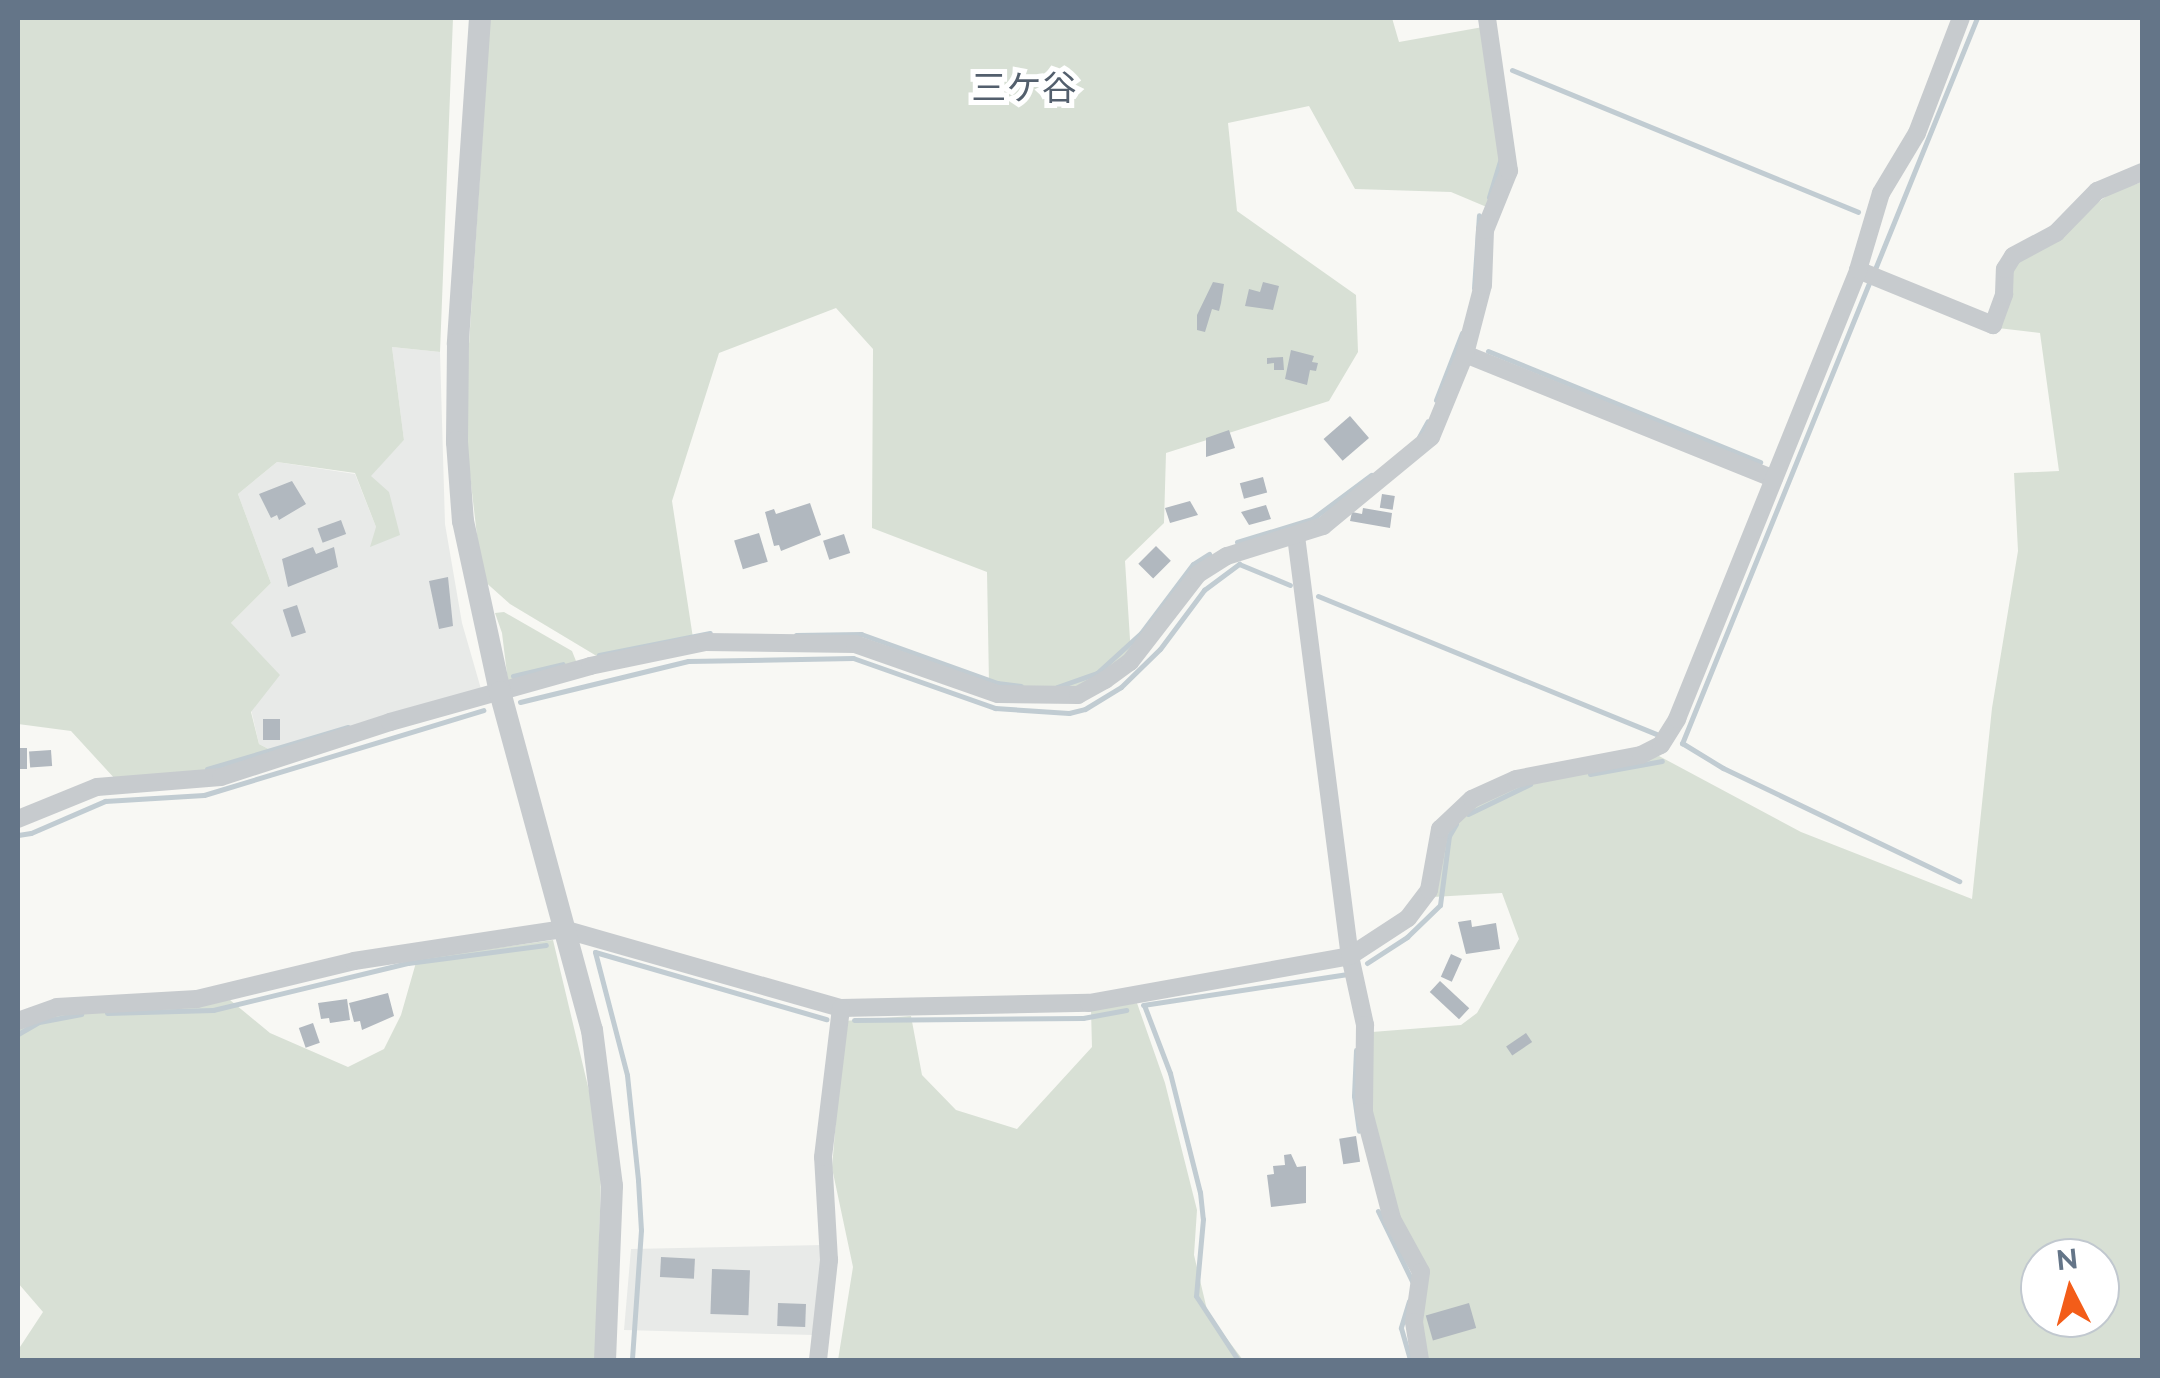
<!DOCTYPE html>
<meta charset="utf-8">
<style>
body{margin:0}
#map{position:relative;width:2160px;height:1378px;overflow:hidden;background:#f8f8f4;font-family:Raleway,"Noto Sans JP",sans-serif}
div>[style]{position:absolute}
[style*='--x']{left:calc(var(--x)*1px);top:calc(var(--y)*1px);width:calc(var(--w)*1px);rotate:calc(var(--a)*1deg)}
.built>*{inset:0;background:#e8eae8}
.green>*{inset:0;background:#d8e0d5}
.stream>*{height:5px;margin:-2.5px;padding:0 2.5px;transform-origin:2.5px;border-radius:2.5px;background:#c1ccd2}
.building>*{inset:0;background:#b1b8bf;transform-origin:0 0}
.minor>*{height:18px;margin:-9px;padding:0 9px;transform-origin:9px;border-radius:9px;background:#c7cbce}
.tertiary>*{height:22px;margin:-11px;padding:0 11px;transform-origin:11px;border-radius:11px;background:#c7cbce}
span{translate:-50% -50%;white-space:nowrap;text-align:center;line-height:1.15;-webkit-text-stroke:10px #fff;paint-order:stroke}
.quarter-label{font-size:35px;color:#535f6d}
.frame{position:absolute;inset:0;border:20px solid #647588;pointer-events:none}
.north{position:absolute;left:2020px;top:1238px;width:100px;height:100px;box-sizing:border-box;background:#fff;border:2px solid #c1c8cf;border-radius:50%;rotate:354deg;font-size:28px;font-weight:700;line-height:40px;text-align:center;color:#647588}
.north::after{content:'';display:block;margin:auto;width:35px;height:45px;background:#f35d19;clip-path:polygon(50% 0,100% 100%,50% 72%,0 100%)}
</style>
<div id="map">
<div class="built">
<div style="clip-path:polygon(392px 347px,440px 352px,445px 524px,462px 623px,481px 689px,278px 754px,259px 744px,231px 623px,271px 583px,238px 494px,277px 462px,355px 474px,376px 527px,399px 535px,370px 476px,404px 440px)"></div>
<div style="clip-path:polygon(823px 1245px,814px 1335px,624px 1330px,631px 1249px)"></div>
</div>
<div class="green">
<div style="clip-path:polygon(18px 18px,453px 18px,440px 352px,392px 347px,404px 440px,371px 476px,389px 492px,400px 535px,370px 547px,376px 527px,355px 473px,277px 462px,238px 494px,271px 583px,231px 623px,280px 675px,251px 712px,259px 744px,278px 754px,218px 771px,116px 780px,71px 731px,18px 724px)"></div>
<div style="clip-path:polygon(490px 18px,1392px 18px,1399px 42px,1483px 27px,1503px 168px,1489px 208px,1451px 192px,1355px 189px,1309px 106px,1228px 123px,1237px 211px,1356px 295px,1358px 352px,1329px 401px,1166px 453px,1164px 523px,1125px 561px,1131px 655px,1075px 689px,1040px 692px,989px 684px,987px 572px,872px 528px,873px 349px,836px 308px,719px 353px,672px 501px,693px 638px,600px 658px,510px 604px,482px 579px,467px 449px,467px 375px)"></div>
<div style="clip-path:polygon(evenodd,2142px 182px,2142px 1360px,1426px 1360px,1417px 1325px,1426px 1289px,1397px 1216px,1371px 1120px,1372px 1032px,1461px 1025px,1477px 1013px,1519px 939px,1502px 893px,1433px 897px,1443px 838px,1454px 818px,1493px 795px,1534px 780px,1659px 756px,1801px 832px,1972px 899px,1992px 708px,2018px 551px,2014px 473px,2059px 471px,2040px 333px,1998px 328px,2010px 267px,2112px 192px,2142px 182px,2040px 1258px,2100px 1258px,2100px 1318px,2040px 1318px,2040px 1258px)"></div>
<div style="clip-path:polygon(504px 612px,572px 651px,578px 666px,508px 682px,502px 633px,495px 613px)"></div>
<div style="clip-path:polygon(553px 940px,596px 1120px,601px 1174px,596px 1360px,18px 1360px,18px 1350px,43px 1312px,18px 1283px,18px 1029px,68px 1012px,230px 1000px,270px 1033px,348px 1067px,384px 1049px,401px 1015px,417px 959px)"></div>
<div style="clip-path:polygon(1137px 1003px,1165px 1083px,1197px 1210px,1194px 1255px,1208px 1314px,1243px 1360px,838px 1360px,853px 1267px,832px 1168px,844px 1021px,911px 1016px,922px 1075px,956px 1110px,1017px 1129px,1092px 1047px,1091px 1010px)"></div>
</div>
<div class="stream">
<div style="--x:1512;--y:70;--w:374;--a:22.3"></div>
<div style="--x:1489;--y:197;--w:39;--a:-73"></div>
<div style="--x:1875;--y:269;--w:271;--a:-67.9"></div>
<div style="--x:1869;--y:283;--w:497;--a:112.1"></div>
<div style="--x:1682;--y:743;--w:48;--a:31.4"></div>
<div style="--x:1723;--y:768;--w:262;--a:25.6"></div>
<div style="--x:1474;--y:288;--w:73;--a:-86.1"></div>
<div style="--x:1488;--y:351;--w:294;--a:22.2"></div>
<div style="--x:1436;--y:400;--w:72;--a:-68.8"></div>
<div style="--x:1419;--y:437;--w:18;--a:-61"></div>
<div style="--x:1237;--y:542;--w:78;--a:-17"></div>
<div style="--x:1312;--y:519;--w:74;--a:-36.7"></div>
<div style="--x:1318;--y:596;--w:365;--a:22.2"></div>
<div style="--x:796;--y:635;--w:65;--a:-0.9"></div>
<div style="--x:861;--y:634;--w:145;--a:19.8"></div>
<div style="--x:997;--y:683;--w:24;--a:7"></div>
<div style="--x:599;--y:655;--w:113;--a:-11.2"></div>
<div style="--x:513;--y:676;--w:51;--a:-13.5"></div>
<div style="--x:1057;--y:687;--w:42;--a:-19.3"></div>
<div style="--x:1097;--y:673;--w:59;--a:-42.3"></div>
<div style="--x:1141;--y:633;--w:86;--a:-53"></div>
<div style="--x:1193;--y:564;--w:19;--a:-32"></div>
<div style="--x:520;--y:702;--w:173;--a:-13.7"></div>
<div style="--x:688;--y:661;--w:165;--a:-1"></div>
<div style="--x:853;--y:658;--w:151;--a:19.4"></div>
<div style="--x:995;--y:708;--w:74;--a:3.9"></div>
<div style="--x:1069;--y:713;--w:16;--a:-14"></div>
<div style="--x:1085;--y:709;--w:42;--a:-31.4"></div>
<div style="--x:1121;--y:687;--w:54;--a:-44.3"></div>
<div style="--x:1160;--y:649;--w:74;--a:-53.3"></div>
<div style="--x:1204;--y:590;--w:44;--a:-36.6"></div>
<div style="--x:1239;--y:564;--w:55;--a:22.4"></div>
<div style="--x:207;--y:769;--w:147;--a:-16.6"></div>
<div style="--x:1590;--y:774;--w:73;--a:-10.2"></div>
<div style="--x:1468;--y:814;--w:69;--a:-25.8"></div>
<div style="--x:18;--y:835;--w:13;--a:-9"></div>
<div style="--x:31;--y:833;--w:81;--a:-23.4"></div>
<div style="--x:105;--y:801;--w:99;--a:-3.5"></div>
<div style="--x:204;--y:795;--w:292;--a:-16.9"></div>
<div style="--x:595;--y:952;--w:127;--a:75.4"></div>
<div style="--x:627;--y:1075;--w:106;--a:84"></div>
<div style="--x:638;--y:1180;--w:50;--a:86.6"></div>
<div style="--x:641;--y:1230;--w:130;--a:94"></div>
<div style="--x:595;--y:952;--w:241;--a:16.2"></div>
<div style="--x:1367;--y:963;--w:48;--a:-33"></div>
<div style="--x:1407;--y:937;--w:46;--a:-44.1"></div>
<div style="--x:1440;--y:905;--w:70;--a:-82.6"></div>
<div style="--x:1449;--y:836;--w:14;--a:-60"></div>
<div style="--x:1143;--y:1005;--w:207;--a:-8.6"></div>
<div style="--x:1144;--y:1005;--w:73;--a:69.1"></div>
<div style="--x:1170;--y:1073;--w:123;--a:75.9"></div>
<div style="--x:1200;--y:1192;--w:27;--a:84"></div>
<div style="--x:1203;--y:1219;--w:77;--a:95.2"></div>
<div style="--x:1196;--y:1296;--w:77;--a:56.7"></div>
<div style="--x:107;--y:1013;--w:106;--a:-1.6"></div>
<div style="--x:213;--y:1010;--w:201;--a:-13.6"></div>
<div style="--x:408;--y:963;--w:139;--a:-7.4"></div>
<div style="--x:854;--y:1020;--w:229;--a:-0.5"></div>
<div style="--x:1083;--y:1018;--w:44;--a:-10.5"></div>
<div style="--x:18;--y:1034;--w:24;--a:-30"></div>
<div style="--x:39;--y:1022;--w:43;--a:-10.8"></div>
<div style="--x:1356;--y:1050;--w:46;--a:92.5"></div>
<div style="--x:1354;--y:1096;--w:35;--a:82"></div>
<div style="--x:1378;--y:1211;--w:78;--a:64.1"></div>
<div style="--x:1409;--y:1301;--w:28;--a:107"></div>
<div style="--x:1401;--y:1328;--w:33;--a:74"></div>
</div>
<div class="building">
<div style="clip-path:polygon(1213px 282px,1224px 284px,1221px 303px,1219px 311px,1212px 309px,1205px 332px,1197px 330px,1197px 315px)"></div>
<div style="clip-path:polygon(1263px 282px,1279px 286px,1273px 310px,1245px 306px,1249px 289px,1260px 292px)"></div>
<div style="clip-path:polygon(1291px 350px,1314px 356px,1312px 362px,1318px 363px,1316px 371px,1310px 370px,1307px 385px,1285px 379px)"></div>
<div style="clip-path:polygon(1283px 357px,1284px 370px,1274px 370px,1274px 363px,1267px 364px,1267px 358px)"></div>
<div style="left:1350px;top:416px;width:29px;height:35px;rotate:49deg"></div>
<div style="clip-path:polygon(1229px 430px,1235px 448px,1206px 457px,1206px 438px)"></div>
<div style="left:1263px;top:477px;width:16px;height:24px;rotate:75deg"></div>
<div style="clip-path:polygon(292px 481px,306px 504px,279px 520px,277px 515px,271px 518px,259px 494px)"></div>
<div style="left:1382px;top:494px;width:13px;height:14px;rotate:9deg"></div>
<div style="clip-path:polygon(1190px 501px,1198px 515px,1170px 523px,1165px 508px)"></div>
<div style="clip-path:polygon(810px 503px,821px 535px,781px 551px,779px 545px,774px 546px,765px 512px,774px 509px,776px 514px)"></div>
<div style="clip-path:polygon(1266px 505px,1271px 519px,1249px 525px,1241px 512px)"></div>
<div style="clip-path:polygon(1363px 508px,1392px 513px,1390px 528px,1350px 521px,1352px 512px,1362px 514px)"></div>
<div style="left:341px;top:520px;width:15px;height:25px;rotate:70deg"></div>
<div style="left:759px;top:533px;width:30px;height:26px;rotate:73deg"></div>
<div style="left:844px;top:534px;width:20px;height:22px;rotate:72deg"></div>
<div style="left:1156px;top:546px;width:21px;height:25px;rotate:45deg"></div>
<div style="clip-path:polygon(313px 547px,316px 554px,334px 547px,338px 567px,288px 587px,282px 559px)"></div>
<div style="clip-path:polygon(448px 577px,453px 626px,439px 629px,429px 581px)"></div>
<div style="left:297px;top:605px;width:29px;height:15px;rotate:72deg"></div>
<div style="left:263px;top:719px;width:17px;height:21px"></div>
<div style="left:18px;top:748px;width:9px;height:21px"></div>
<div style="left:51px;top:750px;width:16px;height:22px;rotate:86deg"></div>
<div style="clip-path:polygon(1471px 920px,1472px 927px,1496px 923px,1500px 949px,1466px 954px,1458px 922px)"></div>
<div style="left:1451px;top:954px;width:12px;height:25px;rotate:24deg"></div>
<div style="left:1440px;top:981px;width:40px;height:15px;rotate:43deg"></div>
<div style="clip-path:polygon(388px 993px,394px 1016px,362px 1030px,360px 1021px,354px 1022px,349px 1003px)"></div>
<div style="clip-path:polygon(347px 999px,350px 1020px,330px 1023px,329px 1018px,321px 1019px,318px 1003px)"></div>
<div style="left:313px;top:1023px;width:21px;height:15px;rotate:71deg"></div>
<div style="left:1526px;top:1033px;width:11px;height:24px;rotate:56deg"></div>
<div style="left:1356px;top:1136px;width:26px;height:17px;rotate:81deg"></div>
<div style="clip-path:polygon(1291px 1154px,1297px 1167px,1306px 1166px,1306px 1203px,1271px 1207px,1267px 1175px,1274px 1174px,1273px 1166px,1285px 1165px,1284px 1155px)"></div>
<div style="left:661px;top:1257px;width:34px;height:20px;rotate:3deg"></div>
<div style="left:712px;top:1269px;width:38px;height:45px;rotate:2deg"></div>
<div style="left:778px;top:1303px;width:28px;height:23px;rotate:2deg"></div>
<div style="left:1469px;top:1303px;width:26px;height:45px;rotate:74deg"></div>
</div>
<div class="minor">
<div style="--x:1858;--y:270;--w:146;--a:22.2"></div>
<div style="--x:1993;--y:325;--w:33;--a:-70"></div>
<div style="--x:2004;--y:294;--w:25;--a:-88"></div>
<div style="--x:2005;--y:269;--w:15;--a:-58"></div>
<div style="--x:2013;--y:256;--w:49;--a:-28.1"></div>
<div style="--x:2056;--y:233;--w:59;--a:-45.7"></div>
<div style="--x:2097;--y:191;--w:49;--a:-22.9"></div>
<div style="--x:1465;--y:354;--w:333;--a:22"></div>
<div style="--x:1296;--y:536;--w:423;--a:82.7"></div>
<div style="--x:1350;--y:956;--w:71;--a:77.7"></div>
<div style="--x:1365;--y:1025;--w:87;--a:90.7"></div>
<div style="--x:1364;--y:1112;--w:111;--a:75.3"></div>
<div style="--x:1392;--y:1219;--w:60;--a:61.3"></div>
<div style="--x:1421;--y:1272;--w:50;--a:98"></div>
<div style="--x:1414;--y:1322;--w:38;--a:81"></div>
<div style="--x:18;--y:819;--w:85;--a:-22.1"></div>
<div style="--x:97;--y:787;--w:124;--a:-4.6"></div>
<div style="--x:221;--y:777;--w:178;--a:-18"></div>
<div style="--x:390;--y:722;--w:208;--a:-15.6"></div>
<div style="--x:590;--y:666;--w:117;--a:-11.8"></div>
<div style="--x:705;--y:642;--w:150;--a:0.8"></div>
<div style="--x:855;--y:644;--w:151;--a:19.3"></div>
<div style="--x:998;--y:694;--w:80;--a:0.7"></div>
<div style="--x:1078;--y:695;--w:31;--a:-29"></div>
<div style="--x:1105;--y:680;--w:31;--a:-36"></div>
<div style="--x:1130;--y:662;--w:111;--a:-52.3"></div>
<div style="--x:1198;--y:574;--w:34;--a:-32"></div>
<div style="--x:1227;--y:556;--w:101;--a:-17.4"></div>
<div style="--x:1323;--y:526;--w:140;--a:-39.5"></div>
<div style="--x:1431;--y:437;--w:90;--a:-67.7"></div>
<div style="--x:1465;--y:354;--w:71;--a:-75.4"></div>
<div style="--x:1483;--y:285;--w:55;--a:-87.9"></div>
<div style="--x:1485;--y:230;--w:64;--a:-67.9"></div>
<div style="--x:1509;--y:171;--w:155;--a:-98.2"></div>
<div style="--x:18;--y:1021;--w:41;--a:-19.7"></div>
<div style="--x:57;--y:1007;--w:140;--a:-3.3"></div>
<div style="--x:197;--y:999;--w:162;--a:-13.6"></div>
<div style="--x:354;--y:961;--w:211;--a:-8.7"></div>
<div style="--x:563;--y:929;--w:289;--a:15.9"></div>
<div style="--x:841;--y:1008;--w:248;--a:-1.2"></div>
<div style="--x:1089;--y:1003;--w:265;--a:-10.2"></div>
<div style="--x:1350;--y:956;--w:69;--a:-33.2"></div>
<div style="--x:1408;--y:918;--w:35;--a:-53"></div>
<div style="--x:1429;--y:890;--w:62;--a:-79.8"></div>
<div style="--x:1440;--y:829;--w:44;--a:-43.2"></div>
<div style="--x:1472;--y:799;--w:48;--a:-24.4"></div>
<div style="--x:1516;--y:779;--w:127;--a:-10.9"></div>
<div style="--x:1641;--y:755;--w:22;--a:-27"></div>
<div style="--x:1661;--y:745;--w:31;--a:-58"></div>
<div style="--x:1677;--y:719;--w:484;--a:-68"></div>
<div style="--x:1858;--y:270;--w:80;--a:-73.4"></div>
<div style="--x:1881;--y:193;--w:70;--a:-59"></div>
<div style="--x:1917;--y:133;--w:123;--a:-69.1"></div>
<div style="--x:818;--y:1360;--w:101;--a:-83.7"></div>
<div style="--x:829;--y:1260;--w:103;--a:-93.3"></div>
<div style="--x:823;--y:1157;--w:150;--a:-83.1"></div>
</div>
<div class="tertiary">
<div style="--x:480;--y:18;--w:327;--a:93.9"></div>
<div style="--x:458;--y:344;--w:98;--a:90.6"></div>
<div style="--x:457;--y:442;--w:79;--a:85.7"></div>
<div style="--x:463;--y:521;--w:175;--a:77.8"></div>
<div style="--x:500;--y:692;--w:350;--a:74.8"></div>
<div style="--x:592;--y:1030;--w:157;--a:82.7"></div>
<div style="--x:612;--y:1186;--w:174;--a:92.3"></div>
</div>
<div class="quarter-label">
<span style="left:1024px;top:88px">三ケ谷</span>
</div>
<div class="frame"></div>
<div class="north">N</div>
</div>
